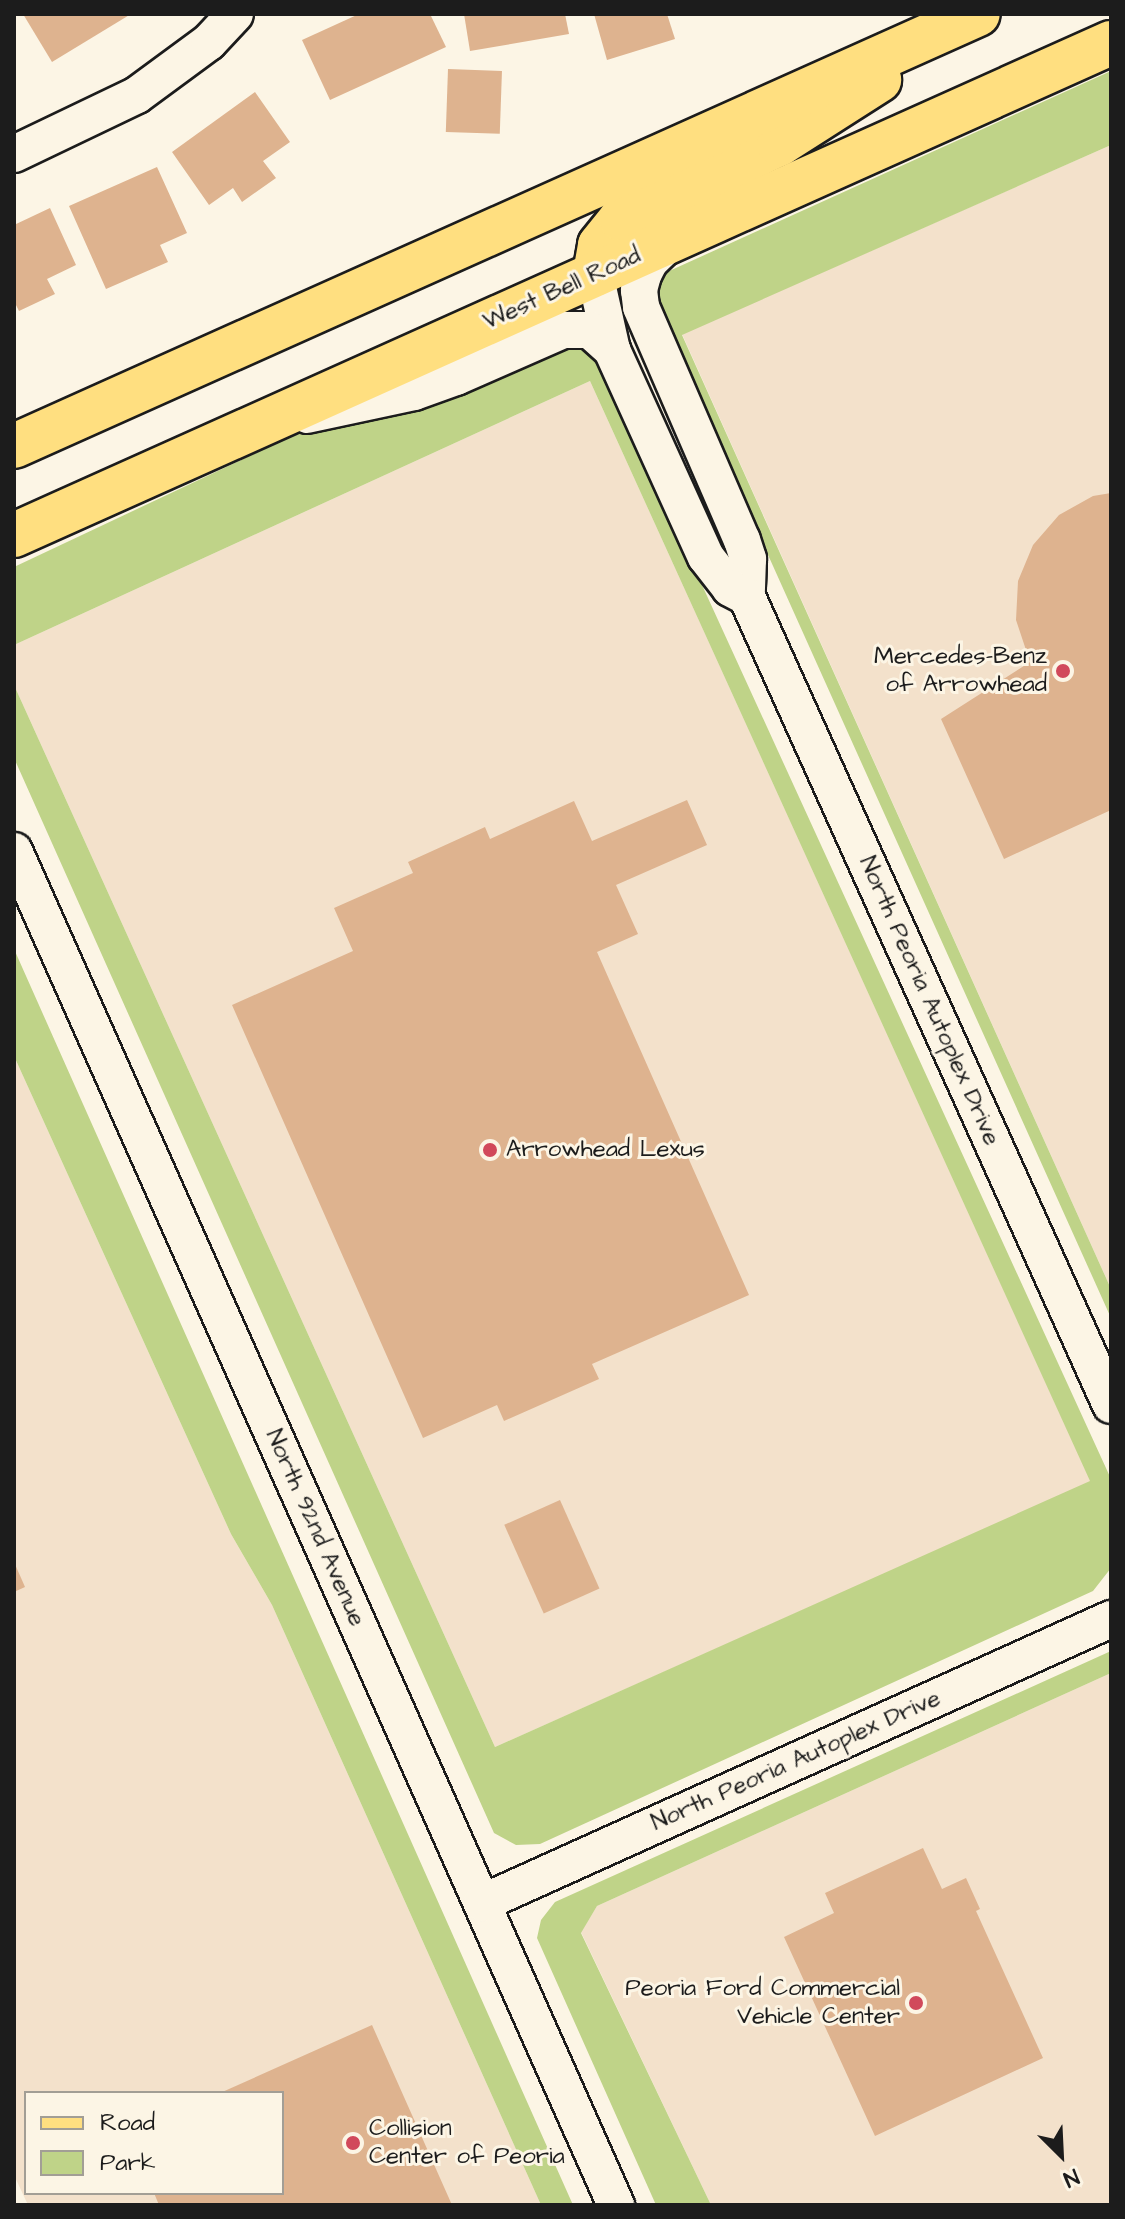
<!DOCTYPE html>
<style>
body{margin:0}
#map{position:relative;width:1125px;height:2219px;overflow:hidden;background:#fcf5e5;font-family:"Architects Daughter",sans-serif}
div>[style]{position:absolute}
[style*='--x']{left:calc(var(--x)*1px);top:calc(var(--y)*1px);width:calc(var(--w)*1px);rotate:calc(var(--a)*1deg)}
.built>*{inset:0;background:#f3e1cb}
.green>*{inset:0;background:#bfd388}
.building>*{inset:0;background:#deb38f;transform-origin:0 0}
.roads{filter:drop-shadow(2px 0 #1c1c1c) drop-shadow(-2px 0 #1c1c1c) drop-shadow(0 2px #1c1c1c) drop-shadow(0 -2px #1c1c1c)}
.street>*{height:36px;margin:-18px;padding:0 18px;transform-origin:18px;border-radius:18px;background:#fcf5e5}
.primary>*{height:44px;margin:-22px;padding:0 22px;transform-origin:22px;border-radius:22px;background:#ffdf80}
.dots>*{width:22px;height:22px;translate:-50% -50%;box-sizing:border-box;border:4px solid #fcf5e5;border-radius:50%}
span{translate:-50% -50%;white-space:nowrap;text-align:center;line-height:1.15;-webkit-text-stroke:6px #fcf5e5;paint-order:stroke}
.street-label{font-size:24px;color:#1c1c1c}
.poi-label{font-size:24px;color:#1c1c1c}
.right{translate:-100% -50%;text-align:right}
.left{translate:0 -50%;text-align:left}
.frame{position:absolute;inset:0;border:16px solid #1c1c1c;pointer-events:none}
.legend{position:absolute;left:24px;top:2091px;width:260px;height:104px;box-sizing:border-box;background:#fcf5e5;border:2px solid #a29e95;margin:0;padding:10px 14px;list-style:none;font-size:24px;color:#1c1c1c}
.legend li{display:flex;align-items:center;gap:16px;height:40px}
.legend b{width:40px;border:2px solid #a29e95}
.north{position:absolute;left:1021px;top:2115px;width:80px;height:80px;-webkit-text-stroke:6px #fcf5e5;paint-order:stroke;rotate:156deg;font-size:22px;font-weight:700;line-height:32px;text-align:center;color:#1c1c1c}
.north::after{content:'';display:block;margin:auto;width:28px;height:36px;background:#1c1c1c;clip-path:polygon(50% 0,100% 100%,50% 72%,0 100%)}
</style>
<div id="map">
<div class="built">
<div style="clip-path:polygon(1111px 145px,1111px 1289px,682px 334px)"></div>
<div style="clip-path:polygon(590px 381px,1091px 1482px,495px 1747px,14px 685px,14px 645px)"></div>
<div style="clip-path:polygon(evenodd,14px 1056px,231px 1534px,272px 1605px,541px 2205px,28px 2205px,14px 2175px,14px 1056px,26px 2093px,282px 2093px,282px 2193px,26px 2193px,26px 2093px)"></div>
<div style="clip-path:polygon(1111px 1673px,1111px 2205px,711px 2205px,581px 1932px,597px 1906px)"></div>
</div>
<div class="green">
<div style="clip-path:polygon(1111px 71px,1111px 145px,682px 335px,1111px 1289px,1111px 1318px,657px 308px,657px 287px,667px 272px)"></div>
<div style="clip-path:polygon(567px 341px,590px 347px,600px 362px,1111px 1479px,1111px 1568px,1093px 1591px,540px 1844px,516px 1845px,494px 1833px,14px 758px,14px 685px,495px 1747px,1090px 1481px,590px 381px,14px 645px,14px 567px,292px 436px,445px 395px)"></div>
<div style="clip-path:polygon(14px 949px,573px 2205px,541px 2205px,272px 1605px,231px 1534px,14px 1056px)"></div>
<div style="clip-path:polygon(1111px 1651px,1111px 1673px,597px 1906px,581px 1933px,711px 2205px,656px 2205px,537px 1938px,541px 1920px,555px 1902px)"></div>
</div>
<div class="building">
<div style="clip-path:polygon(23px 14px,131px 14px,52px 62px)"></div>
<div style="clip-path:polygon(359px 14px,430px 14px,446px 47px,330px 100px,302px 40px)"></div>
<div style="clip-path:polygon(464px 14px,565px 14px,569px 34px,470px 51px)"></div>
<div style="clip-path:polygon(594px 14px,667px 14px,675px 39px,607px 60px)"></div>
<div style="left:448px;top:69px;width:54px;height:63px;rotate:2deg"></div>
<div style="clip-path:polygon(255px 92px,290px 142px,263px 161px,276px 178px,242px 202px,233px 188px,209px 205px,172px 152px)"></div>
<div style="clip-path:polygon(157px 167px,187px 233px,160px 245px,168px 262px,106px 289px,69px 206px)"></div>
<div style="clip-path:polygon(50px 208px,76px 265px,47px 279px,55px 294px,19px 311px,14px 301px,14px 225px)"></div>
<div style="clip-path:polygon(1111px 493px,1111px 810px,1004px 859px,941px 719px,1030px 662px,1016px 620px,1018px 581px,1033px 545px,1059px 515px,1093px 496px)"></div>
<div style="clip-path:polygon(687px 800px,707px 845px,616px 885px,638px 934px,597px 952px,749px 1295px,592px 1364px,599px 1379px,504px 1421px,497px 1405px,423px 1438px,232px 1005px,353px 951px,334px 908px,413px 873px,408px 862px,485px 827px,490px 839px,574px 801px,592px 841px)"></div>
<div style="left:560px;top:1500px;width:97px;height:61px;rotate:66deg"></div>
<div style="clip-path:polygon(14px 1562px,25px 1587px,14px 1592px)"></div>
<div style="clip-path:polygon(923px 1848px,942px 1889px,966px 1878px,980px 1909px,976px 1911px,1043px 2058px,875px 2136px,784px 1937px,834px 1913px,825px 1893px)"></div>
<div style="clip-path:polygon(372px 2025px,452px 2205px,159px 2205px,154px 2193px,282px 2193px,282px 2093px,220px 2093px)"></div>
</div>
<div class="roads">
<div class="street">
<div style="--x:14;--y:154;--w:136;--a:-25.6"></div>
<div style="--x:137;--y:95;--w:89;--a:-36.4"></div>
<div style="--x:209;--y:42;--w:38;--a:-47"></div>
<div style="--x:673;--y:239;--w:32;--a:136"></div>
<div style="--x:650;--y:261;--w:16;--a:117"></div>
<div style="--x:643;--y:275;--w:16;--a:105"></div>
<div style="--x:639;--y:290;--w:17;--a:83"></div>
<div style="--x:641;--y:307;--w:254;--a:66.6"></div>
<div style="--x:742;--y:540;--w:20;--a:72"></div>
<div style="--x:748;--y:559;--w:38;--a:92"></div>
<div style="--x:747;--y:597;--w:886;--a:65.75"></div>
<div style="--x:595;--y:274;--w:78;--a:77.4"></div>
<div style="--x:307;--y:415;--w:109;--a:-12.1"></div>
<div style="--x:414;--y:392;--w:45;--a:-19.7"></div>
<div style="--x:456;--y:377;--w:117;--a:-23.7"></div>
<div style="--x:563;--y:330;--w:27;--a:0"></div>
<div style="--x:590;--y:330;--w:30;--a:42"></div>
<div style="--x:612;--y:350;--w:227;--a:65.6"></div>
<div style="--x:706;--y:557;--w:39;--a:52"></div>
<div style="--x:730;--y:588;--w:19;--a:28"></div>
<div style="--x:14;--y:851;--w:1482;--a:66.03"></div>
<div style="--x:482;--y:1903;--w:690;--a:-24.3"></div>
</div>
<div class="primary">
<div style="--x:595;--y:274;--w:29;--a:-80"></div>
<div style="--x:600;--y:245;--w:33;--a:-51"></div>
<div style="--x:621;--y:219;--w:175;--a:-25.4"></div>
<div style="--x:779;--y:144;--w:119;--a:-32.6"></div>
<div style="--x:14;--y:446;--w:1056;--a:-24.14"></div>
<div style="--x:14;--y:535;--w:1202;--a:-24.16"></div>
</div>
</div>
<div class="dots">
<div style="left:1063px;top:671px;background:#d1495b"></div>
<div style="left:490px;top:1150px;background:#d1495b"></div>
<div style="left:916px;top:2003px;background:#d1495b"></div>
<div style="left:353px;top:2143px;background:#d1495b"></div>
</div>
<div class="street-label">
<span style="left:562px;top:289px;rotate:-24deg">West Bell Road</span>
<span style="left:929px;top:1001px;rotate:66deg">North Peoria Autoplex Drive</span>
<span style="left:315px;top:1528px;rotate:66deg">North 92nd Avenue</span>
<span style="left:796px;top:1761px;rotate:-24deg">North Peoria Autoplex Drive</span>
</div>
<div class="poi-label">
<span class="right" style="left:1047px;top:671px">Mercedes-Benz<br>of Arrowhead</span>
<span class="left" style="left:506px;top:1150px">Arrowhead Lexus</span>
<span class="right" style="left:900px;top:2003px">Peoria Ford Commercial<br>Vehicle Center</span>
<span class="left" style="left:369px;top:2143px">Collision<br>Center of Peoria</span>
</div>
<div class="frame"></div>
<ul class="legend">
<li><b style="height:10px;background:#ffdf80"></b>Road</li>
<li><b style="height:22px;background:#bfd388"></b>Park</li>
</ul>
<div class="north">N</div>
</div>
